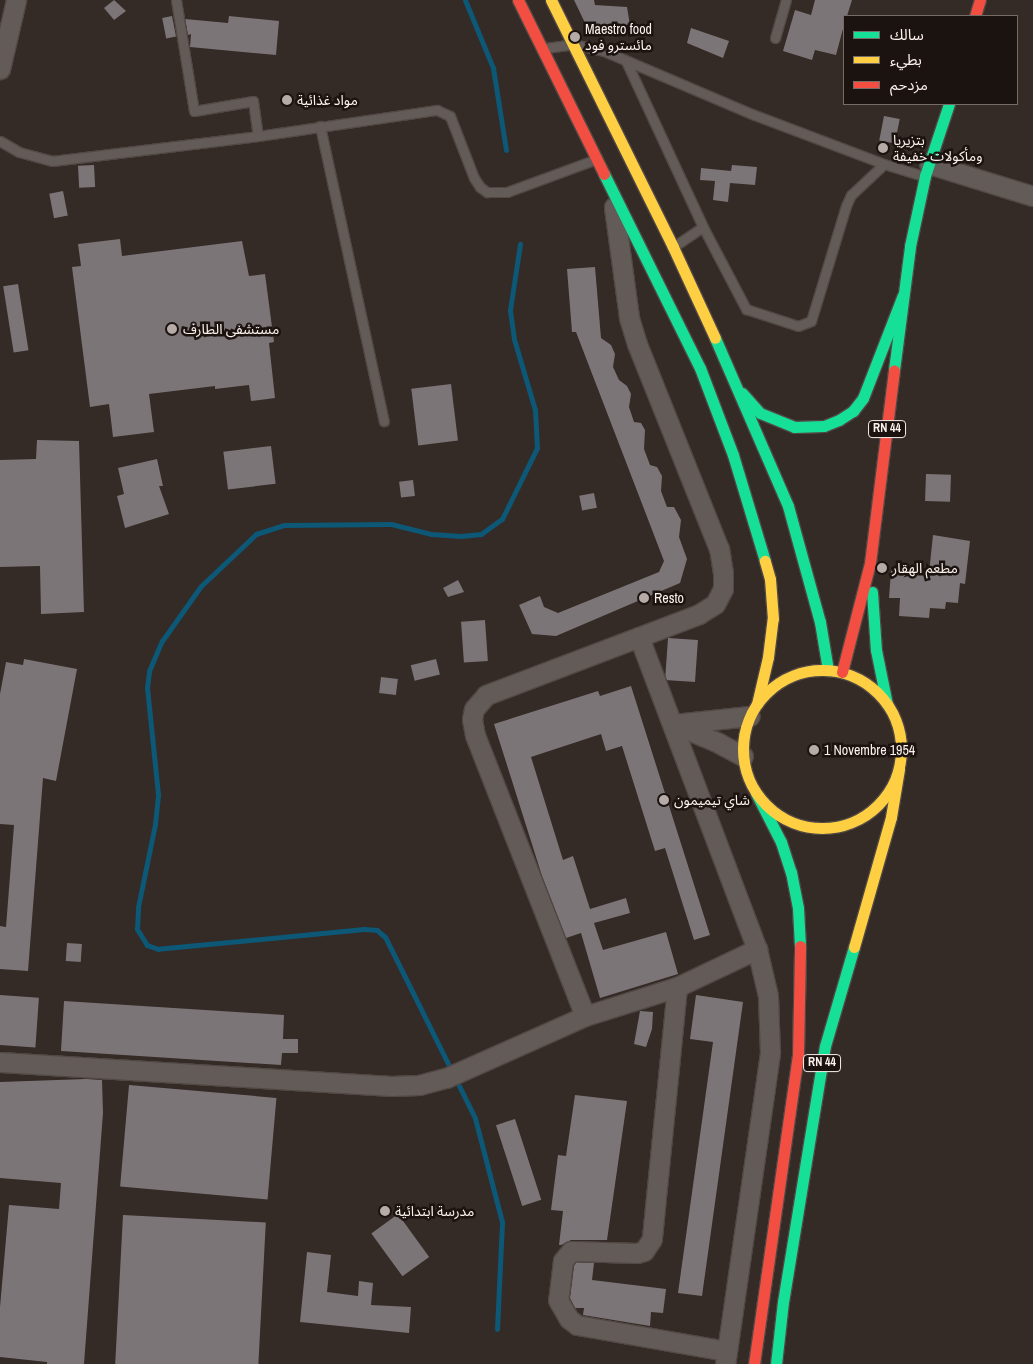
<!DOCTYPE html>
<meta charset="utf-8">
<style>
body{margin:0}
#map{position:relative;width:1033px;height:1364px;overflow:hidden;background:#342a26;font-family:"Archivo Narrow","Noto Sans Arabic",sans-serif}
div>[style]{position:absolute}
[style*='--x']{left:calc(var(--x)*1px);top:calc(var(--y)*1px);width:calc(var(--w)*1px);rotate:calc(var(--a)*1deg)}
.stream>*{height:5px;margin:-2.5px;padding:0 2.5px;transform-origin:2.5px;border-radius:2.5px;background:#0c5876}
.building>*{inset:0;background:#7c7577;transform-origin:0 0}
.roads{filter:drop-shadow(1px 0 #514844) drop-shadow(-1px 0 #514844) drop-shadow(0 1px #514844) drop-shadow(0 -1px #514844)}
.lane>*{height:9px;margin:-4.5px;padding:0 4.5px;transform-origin:4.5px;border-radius:4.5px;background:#625b57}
.street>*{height:19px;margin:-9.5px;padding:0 9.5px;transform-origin:9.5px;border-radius:9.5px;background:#625b57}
.fast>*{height:11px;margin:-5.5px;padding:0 5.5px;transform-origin:5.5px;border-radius:5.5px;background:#16e098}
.slow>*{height:11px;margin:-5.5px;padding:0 5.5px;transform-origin:5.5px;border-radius:5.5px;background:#ffcf43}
.slow>.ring{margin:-5.5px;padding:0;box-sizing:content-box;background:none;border:11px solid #ffcf43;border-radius:50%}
.jam>*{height:11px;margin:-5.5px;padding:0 5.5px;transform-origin:5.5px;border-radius:5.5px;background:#f24e42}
.dots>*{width:14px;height:14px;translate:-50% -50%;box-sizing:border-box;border:2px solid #1b1310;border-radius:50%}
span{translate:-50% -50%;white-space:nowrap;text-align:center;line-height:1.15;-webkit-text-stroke:5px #1b1310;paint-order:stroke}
.shield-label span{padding:1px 4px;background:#1b1310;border:1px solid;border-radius:4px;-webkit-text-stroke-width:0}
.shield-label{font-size:12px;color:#fdf1ec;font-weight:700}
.poi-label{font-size:14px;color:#fdf1ec}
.left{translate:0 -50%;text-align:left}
.legend{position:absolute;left:843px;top:15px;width:175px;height:90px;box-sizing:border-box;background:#1b1310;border:1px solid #756c68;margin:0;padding:6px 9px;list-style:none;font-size:15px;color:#fdf1ec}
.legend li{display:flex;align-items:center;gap:10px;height:25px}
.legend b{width:25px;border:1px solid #756c68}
</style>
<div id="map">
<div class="stream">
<div style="--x:465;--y:0;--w:74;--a:67.6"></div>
<div style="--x:493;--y:68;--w:83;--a:81"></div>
<div style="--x:497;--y:1329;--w:107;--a:-87.3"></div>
<div style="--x:502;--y:1222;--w:107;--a:-104.6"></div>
<div style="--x:475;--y:1118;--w:202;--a:-116.4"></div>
<div style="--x:385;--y:937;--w:11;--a:-139"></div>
<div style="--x:377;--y:930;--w:13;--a:-176"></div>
<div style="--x:364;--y:929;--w:207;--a:174.5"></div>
<div style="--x:158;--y:949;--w:12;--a:-160"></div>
<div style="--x:147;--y:945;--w:19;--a:-122"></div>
<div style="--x:137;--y:929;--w:22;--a:-87"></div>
<div style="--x:138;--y:907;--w:85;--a:-78.4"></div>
<div style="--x:155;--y:824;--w:30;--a:-84"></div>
<div style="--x:158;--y:794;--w:107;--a:-95.9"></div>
<div style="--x:147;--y:688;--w:17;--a:-83"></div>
<div style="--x:149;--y:671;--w:33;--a:-67"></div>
<div style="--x:162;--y:641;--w:67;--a:-54.7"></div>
<div style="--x:201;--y:586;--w:76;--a:-43.4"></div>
<div style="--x:256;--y:534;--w:29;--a:-18"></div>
<div style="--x:284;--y:525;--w:107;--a:-0.5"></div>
<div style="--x:391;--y:524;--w:41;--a:14"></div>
<div style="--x:431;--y:534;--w:30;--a:4"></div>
<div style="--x:461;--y:536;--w:20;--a:-6"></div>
<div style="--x:481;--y:534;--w:26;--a:-36"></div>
<div style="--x:502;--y:519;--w:79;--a:-63.8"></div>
<div style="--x:537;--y:448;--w:38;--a:-93"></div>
<div style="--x:535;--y:410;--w:74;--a:-106.5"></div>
<div style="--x:514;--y:339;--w:29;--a:-98"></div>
<div style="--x:510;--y:310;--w:67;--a:-81.4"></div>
</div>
<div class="building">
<div style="clip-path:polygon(114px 0,126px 11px,114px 20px,104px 8px)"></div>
<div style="clip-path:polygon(574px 0,594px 0,595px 5px,627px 7px,630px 25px,586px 25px)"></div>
<div style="clip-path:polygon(815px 0,852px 0,847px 16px,844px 16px,844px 25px,836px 55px,815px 50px,812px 60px,783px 51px,795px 10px,811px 15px)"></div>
<div style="left:172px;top:16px;width:21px;height:10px;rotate:79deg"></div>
<div style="clip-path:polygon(229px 16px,279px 21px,276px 55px,190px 47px,191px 34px,188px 35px,185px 19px,228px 23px)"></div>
<div style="clip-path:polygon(691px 28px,729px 41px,723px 58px,687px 43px)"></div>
<div style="left:884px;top:116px;width:16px;height:25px;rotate:11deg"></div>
<div style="left:94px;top:165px;width:22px;height:16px;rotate:87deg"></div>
<div style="clip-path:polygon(732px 165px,757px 167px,755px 185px,730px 183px,728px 202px,713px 200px,715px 181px,700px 180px,701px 168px,731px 171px)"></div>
<div style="left:63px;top:191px;width:25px;height:14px;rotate:79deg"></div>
<div style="clip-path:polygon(120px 239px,122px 256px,242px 241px,249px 276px,265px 274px,274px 342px,269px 343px,275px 398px,251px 401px,249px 385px,215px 389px,215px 386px,149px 394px,154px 432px,113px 437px,109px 404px,90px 407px,72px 267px,81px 266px,78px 244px)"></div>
<div style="clip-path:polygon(595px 267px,601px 338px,611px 345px,615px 354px,613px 367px,619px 380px,627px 386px,631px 394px,629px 407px,634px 422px,641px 423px,645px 430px,644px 449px,650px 465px,657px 467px,662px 476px,661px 491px,667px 507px,674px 507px,681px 520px,679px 537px,687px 559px,680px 583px,556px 636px,532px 634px,519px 605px,540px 596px,544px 607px,558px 613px,659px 572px,664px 561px,576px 332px,572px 332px,567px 269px)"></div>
<div style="left:18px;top:284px;width:67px;height:15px;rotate:81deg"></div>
<div style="left:451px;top:384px;width:57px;height:40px;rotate:83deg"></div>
<div style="clip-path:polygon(37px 440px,79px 441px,84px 612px,41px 614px,40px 566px,0 567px,0 460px,36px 459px)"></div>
<div style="left:271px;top:446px;width:38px;height:48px;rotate:83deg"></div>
<div style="clip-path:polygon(157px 459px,163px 486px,159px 486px,169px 514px,125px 528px,117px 496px,124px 494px,118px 468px)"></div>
<div style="left:926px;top:474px;width:25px;height:27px;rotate:2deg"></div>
<div style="left:413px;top:480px;width:16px;height:14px;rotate:83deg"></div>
<div style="left:594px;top:493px;width:15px;height:15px;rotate:79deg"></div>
<div style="clip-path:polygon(933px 535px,970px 541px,965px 584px,960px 583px,958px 603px,946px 602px,945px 609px,930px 608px,929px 618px,899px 616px,900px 598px,889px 598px,891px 571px,929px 573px)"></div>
<div style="clip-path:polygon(458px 580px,464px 592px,448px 597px,443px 588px)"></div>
<div style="left:485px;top:620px;width:41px;height:24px;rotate:86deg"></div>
<div style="left:668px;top:638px;width:30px;height:42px;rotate:4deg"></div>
<div style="clip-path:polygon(24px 659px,77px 669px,56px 781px,43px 778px,28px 971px,0 969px,0 926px,6px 927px,14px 825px,0 824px,0 694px,6px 662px,23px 665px)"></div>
<div style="left:436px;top:659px;width:16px;height:26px;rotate:76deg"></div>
<div style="left:381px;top:677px;width:17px;height:16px;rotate:7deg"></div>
<div style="clip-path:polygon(631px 686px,710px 935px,694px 940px,665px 848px,655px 851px,622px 746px,606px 751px,601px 734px,531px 757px,563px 860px,573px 856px,590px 909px,626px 898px,630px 913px,594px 923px,603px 950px,666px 932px,678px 974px,600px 998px,581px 933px,566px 938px,542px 876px,494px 724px,598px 691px,600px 696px)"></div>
<div style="left:67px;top:943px;width:15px;height:18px;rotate:4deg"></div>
<div style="left:0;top:995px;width:39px;height:50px;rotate:4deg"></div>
<div style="clip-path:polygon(696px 995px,743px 1002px,702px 1296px,678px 1293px,713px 1042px,690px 1039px)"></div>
<div style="clip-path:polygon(64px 1001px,284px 1015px,283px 1039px,298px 1039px,298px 1053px,282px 1053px,281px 1065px,61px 1051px)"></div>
<div style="clip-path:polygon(640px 1011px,653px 1012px,652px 1029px,646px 1047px,634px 1044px)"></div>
<div style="clip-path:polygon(86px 1079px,102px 1080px,103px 1113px,84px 1364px,47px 1364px,47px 1362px,0 1357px,0 1307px,9px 1205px,59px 1209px,61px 1183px,0 1178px,0 1082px)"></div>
<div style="left:129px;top:1085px;width:148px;height:102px;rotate:5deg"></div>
<div style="clip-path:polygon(575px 1095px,627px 1101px,607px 1240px,571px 1240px,561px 1245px,559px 1245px,563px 1211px,551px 1210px,558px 1155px,566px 1156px)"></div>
<div style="left:515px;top:1119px;width:85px;height:20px;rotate:72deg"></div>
<div style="left:398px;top:1214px;width:53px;height:33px;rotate:54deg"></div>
<div style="left:123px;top:1215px;width:143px;height:150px;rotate:3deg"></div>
<div style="clip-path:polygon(307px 1252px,331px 1255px,327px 1292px,358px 1296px,359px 1281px,373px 1283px,371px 1305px,411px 1307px,409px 1333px,300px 1322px)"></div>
<div style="clip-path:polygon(576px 1262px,594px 1263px,592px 1280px,666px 1289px,663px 1313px,651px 1312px,650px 1326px,583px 1315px,584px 1308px,575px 1308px,570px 1298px,574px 1266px)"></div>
</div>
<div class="roads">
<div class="lane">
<div style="--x:176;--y:0;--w:112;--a:80.8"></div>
<div style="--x:194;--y:111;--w:60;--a:-9.6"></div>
<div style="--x:253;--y:101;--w:35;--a:82"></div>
<div style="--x:775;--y:38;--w:40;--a:-74"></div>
<div style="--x:546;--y:48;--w:27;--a:-8"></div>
<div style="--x:573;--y:44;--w:32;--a:13"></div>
<div style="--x:604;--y:51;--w:161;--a:23.1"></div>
<div style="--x:752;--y:114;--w:141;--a:20.7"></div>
<div style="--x:884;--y:164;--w:41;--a:17.1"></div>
<div style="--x:626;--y:61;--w:183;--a:65.1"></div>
<div style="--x:703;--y:227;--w:93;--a:62.3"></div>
<div style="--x:746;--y:309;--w:55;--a:18.1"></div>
<div style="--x:798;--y:326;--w:14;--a:-21"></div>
<div style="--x:811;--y:321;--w:120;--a:-73.1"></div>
<div style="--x:846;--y:206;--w:12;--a:-66"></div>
<div style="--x:851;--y:195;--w:45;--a:-43.2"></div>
<div style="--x:320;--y:126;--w:302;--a:77.8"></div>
<div style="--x:0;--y:141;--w:22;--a:30"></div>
<div style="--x:19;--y:152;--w:34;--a:15"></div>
<div style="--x:52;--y:161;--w:208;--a:-6.9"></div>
<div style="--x:258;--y:136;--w:181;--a:-8.3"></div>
<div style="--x:437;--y:110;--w:14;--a:25"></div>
<div style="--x:450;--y:116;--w:66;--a:68.8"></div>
<div style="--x:474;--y:178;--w:11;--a:56"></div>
<div style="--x:480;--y:187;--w:9;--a:36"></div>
<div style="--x:487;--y:192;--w:20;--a:0"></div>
<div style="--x:507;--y:192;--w:93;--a:-20.2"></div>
<div style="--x:676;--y:245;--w:32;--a:-34"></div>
</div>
<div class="street">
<div style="--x:0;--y:69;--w:71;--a:-76.9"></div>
<div style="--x:929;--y:164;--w:109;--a:17.1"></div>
<div style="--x:639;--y:637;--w:334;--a:69.3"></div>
<div style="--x:757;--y:949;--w:48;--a:76.8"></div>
<div style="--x:768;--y:996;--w:57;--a:88"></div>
<div style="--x:770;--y:1053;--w:314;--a:98.2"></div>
<div style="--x:743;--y:756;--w:27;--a:-152"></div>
<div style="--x:719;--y:743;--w:49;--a:-157.1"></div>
<div style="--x:674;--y:724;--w:76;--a:-6"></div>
<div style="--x:677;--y:987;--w:253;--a:95.7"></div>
<div style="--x:652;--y:1239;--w:14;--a:124"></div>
<div style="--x:644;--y:1251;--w:7;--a:164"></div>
<div style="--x:637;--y:1253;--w:66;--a:-178.3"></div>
<div style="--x:571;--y:1251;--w:13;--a:129"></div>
<div style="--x:563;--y:1261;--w:39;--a:97"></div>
<div style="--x:558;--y:1300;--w:22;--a:60"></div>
<div style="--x:569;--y:1319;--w:10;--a:37"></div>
<div style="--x:577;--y:1325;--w:151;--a:9.9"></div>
<div style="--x:585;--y:1016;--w:302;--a:-111.4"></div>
<div style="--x:475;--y:735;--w:16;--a:-101"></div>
<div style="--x:472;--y:719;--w:10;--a:-79"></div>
<div style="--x:474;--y:709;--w:18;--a:-49"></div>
<div style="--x:486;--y:695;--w:228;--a:-20.8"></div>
<div style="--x:699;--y:614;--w:19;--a:-32"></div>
<div style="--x:715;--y:604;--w:17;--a:-62"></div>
<div style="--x:723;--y:589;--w:16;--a:-90"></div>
<div style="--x:723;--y:573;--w:24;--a:-99"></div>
<div style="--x:719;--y:549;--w:221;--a:-111.8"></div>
<div style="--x:637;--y:344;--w:28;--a:-107"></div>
<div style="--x:629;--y:317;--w:111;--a:-97.8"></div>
<div style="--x:0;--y:1062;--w:392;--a:3.5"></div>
<div style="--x:391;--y:1086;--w:28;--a:-2"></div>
<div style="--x:419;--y:1085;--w:28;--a:-15"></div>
<div style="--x:446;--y:1078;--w:152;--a:-24"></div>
<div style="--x:585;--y:1016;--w:96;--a:-17.5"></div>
<div style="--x:677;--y:987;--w:89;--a:-25.4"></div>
</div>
<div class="fast">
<div style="--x:604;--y:174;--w:216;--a:63.7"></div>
<div style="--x:700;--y:368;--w:93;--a:69.2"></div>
<div style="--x:733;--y:455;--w:111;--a:73.2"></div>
<div style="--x:715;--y:338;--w:183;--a:66.5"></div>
<div style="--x:788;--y:506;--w:120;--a:74.6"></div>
<div style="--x:820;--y:622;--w:49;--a:80.5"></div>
<div style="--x:894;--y:370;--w:125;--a:-82.6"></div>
<div style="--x:910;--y:246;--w:72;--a:-77.9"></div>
<div style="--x:925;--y:176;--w:76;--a:-71.6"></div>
<div style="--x:742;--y:393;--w:27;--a:48"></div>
<div style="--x:760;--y:413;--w:37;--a:22"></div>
<div style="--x:794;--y:427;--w:30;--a:-2"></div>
<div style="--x:824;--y:426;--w:16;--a:-22"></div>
<div style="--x:839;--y:420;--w:17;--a:-33"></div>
<div style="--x:853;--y:411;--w:16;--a:-52"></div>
<div style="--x:863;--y:398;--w:110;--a:-68.8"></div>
<div style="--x:872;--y:592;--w:58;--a:86.1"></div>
<div style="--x:876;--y:650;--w:55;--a:78.5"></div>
<div style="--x:756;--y:793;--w:55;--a:63"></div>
<div style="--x:781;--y:842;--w:32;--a:72"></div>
<div style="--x:791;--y:872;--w:37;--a:79"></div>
<div style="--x:798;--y:908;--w:38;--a:87"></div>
<div style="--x:776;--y:1364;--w:62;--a:-83.6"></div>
<div style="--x:783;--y:1302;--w:259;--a:-80.7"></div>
<div style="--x:825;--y:1046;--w:103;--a:-73.7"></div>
</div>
<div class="slow">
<div style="--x:551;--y:0;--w:275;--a:63.7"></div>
<div style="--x:673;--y:247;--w:100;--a:65.2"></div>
<div class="ring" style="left:743px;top:670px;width:147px;height:147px"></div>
<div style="--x:757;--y:704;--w:48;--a:-76.8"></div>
<div style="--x:768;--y:657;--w:38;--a:-83"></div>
<div style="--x:773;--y:619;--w:40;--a:-94.3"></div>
<div style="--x:770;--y:579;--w:19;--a:-106"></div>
<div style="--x:854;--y:947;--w:135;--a:-74.1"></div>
<div style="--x:891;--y:817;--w:49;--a:-80.5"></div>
</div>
<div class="jam">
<div style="--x:518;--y:0;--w:194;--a:63.7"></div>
<div style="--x:975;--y:16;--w:17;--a:-73"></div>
<div style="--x:842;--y:672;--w:113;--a:-75.6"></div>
<div style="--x:870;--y:563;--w:194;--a:-82.9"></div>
<div style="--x:754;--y:1364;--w:312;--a:-81.9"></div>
<div style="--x:798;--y:1055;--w:109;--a:-88.9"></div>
</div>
</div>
<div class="dots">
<div style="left:575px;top:37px;background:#b7aba7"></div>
<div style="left:287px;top:100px;background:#b7aba7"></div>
<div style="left:883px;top:148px;background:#b7aba7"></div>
<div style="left:172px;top:329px;background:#b7aba7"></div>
<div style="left:882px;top:568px;background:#b7aba7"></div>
<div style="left:644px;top:598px;background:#b7aba7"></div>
<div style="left:814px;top:750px;background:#b7aba7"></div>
<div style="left:664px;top:800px;background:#b7aba7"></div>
<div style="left:385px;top:1211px;background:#b7aba7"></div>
</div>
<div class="shield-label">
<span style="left:887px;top:429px">RN 44</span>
<span style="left:822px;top:1063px">RN 44</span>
</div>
<div class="poi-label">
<span class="left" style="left:585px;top:37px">Maestro food<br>مائسترو فود</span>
<span class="left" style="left:297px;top:100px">مواد غذائية</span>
<span class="left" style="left:893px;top:148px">بتزيريا<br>ومأكولات خفيفة</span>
<span class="left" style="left:183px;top:329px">مستشفى الطارف</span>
<span class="left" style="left:892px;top:568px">مطعم الهقار</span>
<span class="left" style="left:654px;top:598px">Resto</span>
<span class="left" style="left:824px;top:750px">1 Novembre 1954</span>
<span class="left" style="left:674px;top:800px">شاي تيميمون</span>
<span class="left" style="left:395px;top:1211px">مدرسة ابتدائية</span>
</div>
<ul class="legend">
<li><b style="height:6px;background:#16e098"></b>سالك</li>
<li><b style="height:6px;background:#ffcf43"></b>بطيء</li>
<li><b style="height:6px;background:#f24e42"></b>مزدحم</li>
</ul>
</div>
